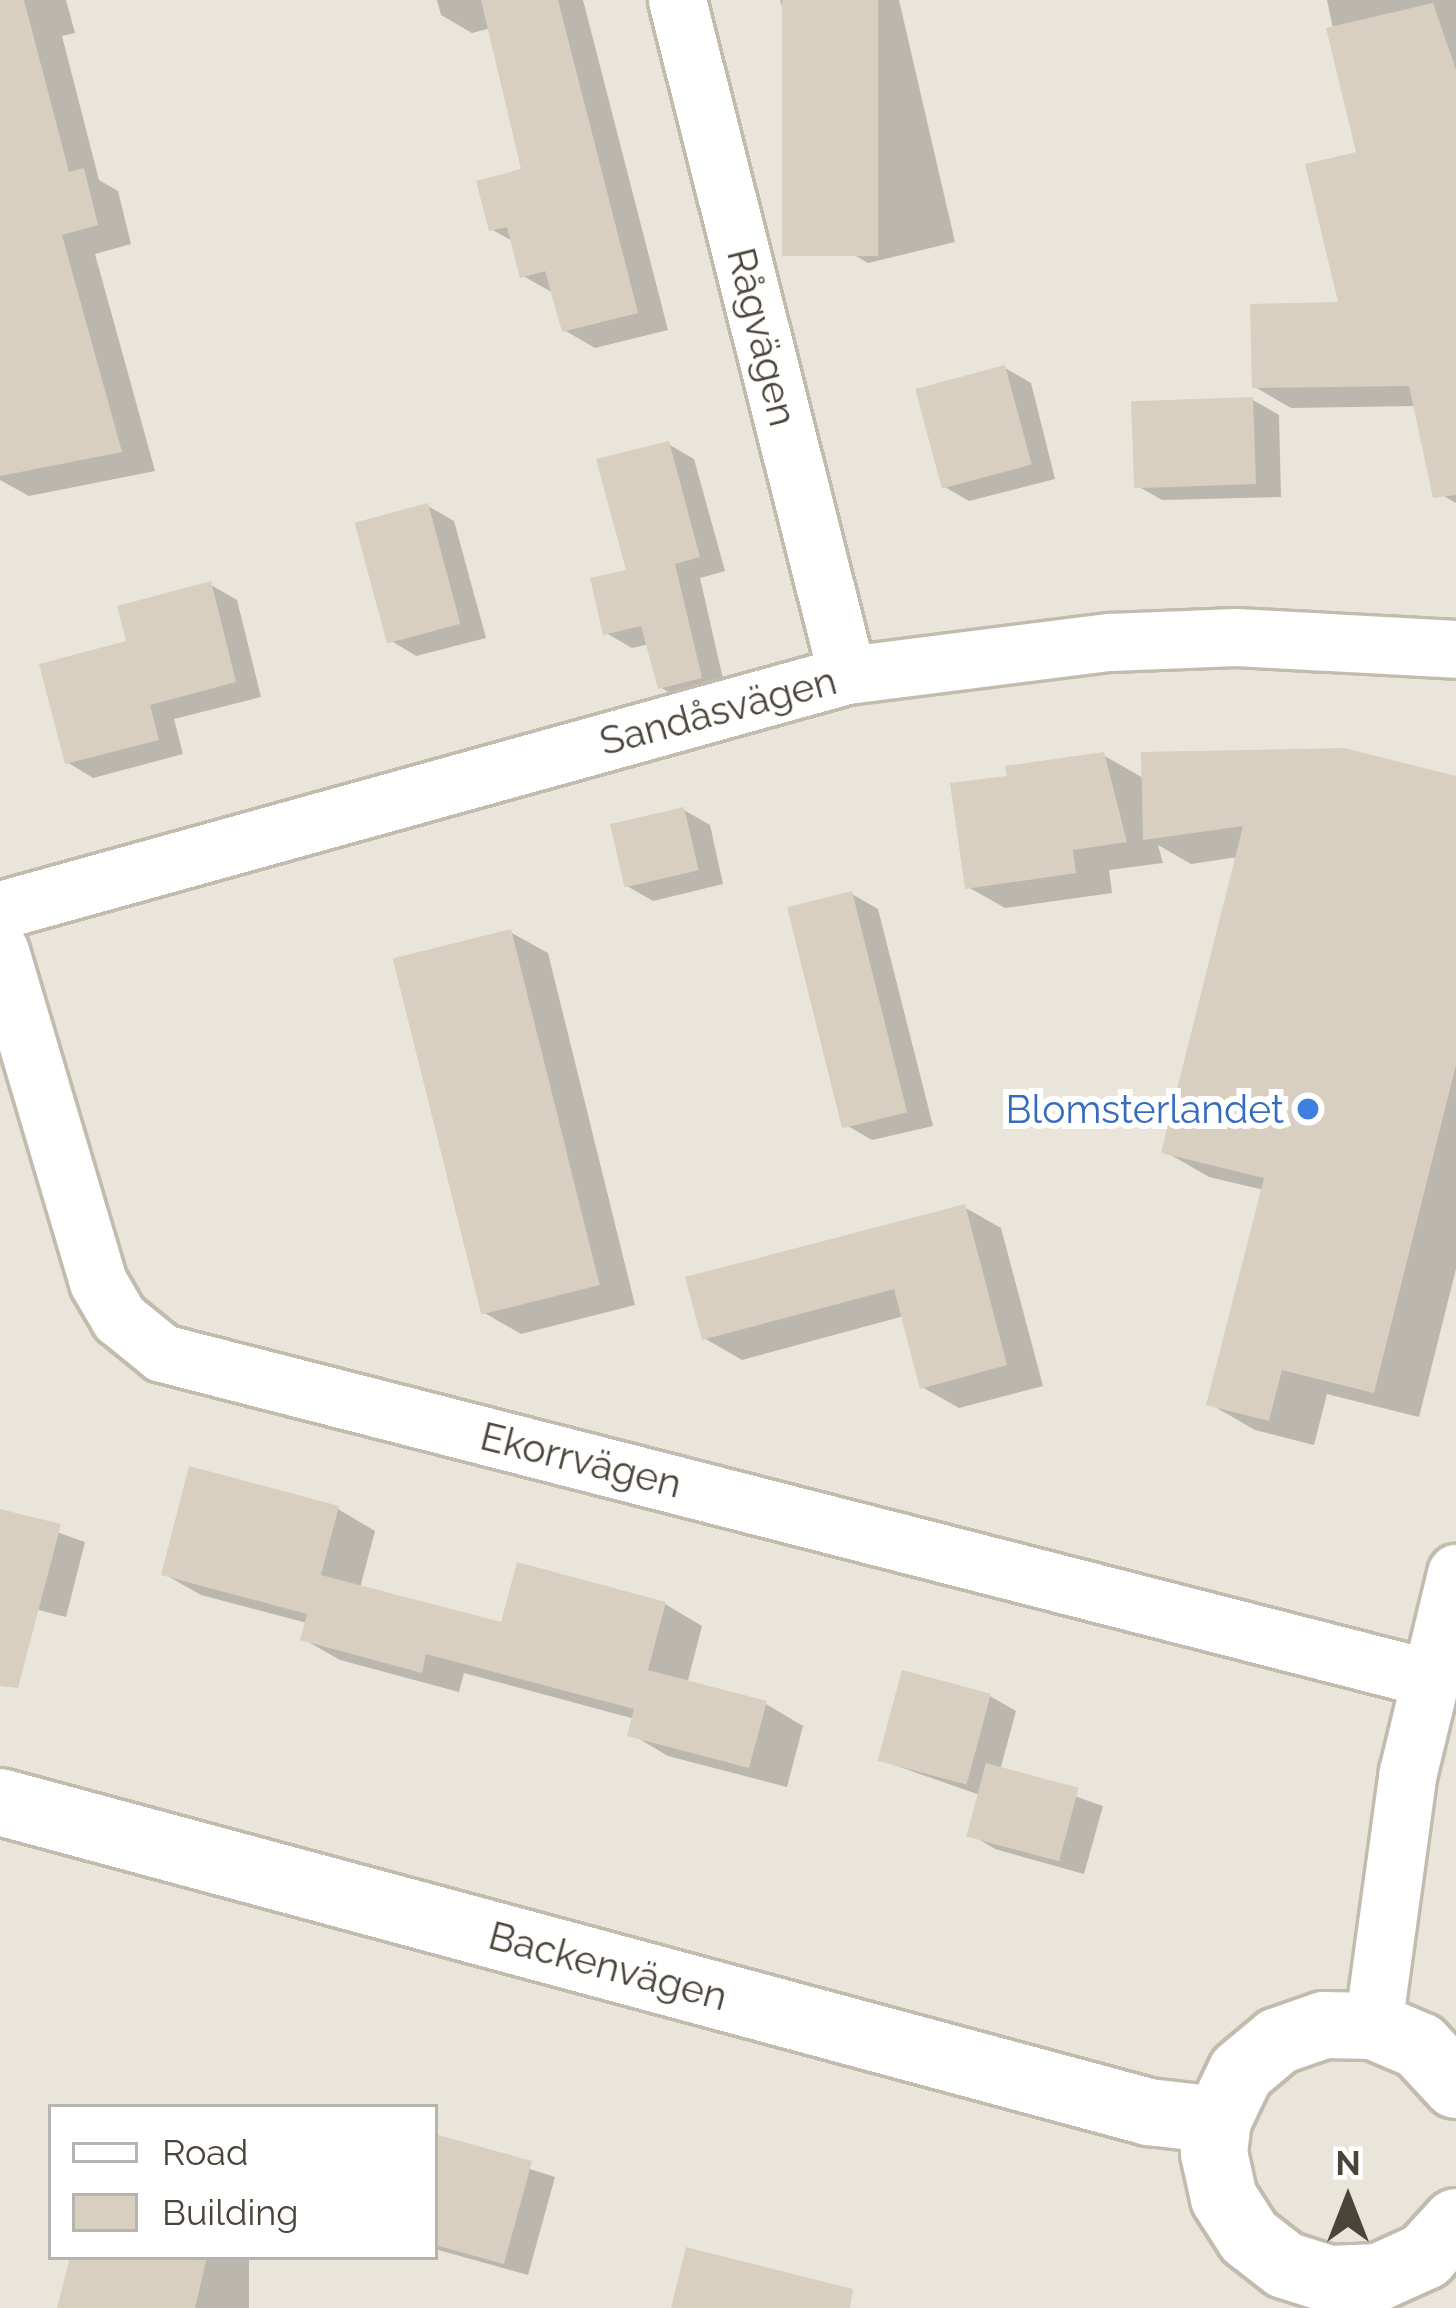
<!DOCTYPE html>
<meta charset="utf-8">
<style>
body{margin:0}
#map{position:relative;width:1456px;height:2308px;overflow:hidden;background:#f6f3ec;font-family:Raleway,sans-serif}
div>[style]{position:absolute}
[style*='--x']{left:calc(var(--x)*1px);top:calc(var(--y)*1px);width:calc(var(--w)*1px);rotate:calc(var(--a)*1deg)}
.residential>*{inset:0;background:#eae5da}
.shadow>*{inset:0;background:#0003;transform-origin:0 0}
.building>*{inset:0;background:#d8cfc1;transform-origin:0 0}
.roads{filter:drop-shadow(3px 0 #c2bbae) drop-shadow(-3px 0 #c2bbae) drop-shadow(0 3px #c2bbae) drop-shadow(0 -3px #c2bbae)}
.minor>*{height:57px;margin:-28.5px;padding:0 28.5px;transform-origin:28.5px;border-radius:28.5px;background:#fff}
.tertiary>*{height:66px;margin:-33px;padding:0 33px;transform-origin:33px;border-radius:33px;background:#fff}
.dots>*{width:33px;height:33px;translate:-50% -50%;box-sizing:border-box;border:6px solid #fff;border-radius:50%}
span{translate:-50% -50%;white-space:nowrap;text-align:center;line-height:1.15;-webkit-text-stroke:12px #fff;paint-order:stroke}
.street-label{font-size:39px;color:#4b4439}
.shop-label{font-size:39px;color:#366cbe}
.right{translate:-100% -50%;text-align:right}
.legend{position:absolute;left:48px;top:2104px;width:390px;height:156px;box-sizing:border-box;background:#fff;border:3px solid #b7b4b0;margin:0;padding:15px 21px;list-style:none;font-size:36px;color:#4b4439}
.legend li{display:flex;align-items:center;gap:24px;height:60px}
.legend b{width:60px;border:3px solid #b7b4b0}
.north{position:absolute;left:1288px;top:2140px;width:120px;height:120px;-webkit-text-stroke:9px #fff;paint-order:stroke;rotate:0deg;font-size:33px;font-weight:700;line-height:48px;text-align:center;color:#4b4439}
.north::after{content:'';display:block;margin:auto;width:42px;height:54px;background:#4b4439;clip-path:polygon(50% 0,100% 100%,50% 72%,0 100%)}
</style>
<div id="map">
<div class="residential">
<div style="clip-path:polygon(evenodd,0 0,1456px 0,1456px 2308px,0 2308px,0 0,51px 2107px,435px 2107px,435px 2257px,51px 2257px,51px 2107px)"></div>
</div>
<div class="shadow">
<div style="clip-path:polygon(0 0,66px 0,75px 33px,62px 36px,99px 180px,118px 191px,131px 244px,95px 254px,155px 471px,29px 496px,0 480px)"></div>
<div style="clip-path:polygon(437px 0,583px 0,668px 330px,595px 348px,564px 330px,555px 294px,523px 276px,514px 242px,491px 229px,525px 171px,491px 28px,472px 33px,441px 15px)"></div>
<div style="clip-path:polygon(780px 0,899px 0,955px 242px,868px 263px,842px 248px,828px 162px)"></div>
<div style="clip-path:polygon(1327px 0,1456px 0,1456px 503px,1435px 491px,1416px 406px,1291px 408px,1255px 387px,1341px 305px,1359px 154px)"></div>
<div style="clip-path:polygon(1005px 368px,1031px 383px,1055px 479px,969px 501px,943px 486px)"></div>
<div style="clip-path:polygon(1253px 400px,1279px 415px,1281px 497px,1162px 500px,1136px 485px)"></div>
<div style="clip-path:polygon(668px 444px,694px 459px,725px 571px,700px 578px,726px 692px,686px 702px,660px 687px,649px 644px,632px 648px,606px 633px)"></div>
<div style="clip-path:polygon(428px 506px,454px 521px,486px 638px,416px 656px,390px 640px)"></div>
<div style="clip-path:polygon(211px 585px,237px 600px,261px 697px,174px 719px,183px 754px,93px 778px,67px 762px,129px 644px)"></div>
<div style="clip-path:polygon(1103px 755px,1145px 779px,1456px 779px,1456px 1269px,1419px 1417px,1327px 1394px,1314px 1445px,1255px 1430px,1210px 1404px,1264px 1190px,1209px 1177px,1164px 1151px,1238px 857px,1191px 864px,1158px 845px,1163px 863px,1109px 870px,1112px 893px,1005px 908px,968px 887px,1010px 778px)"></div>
<div style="clip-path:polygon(684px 810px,710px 825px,723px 884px,653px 901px,627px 886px)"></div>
<div style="clip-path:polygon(852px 894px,878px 909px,933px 1126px,872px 1140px,846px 1125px)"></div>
<div style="clip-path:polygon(510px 932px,548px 953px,635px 1305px,521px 1334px,483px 1312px)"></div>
<div style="clip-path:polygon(964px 1207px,1001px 1228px,1043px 1386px,959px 1408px,922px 1387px,904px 1316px,742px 1360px,704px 1338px)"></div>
<div style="clip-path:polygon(338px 1509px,375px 1531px,360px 1588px,503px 1626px,665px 1604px,702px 1626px,687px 1684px,766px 1704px,803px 1726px,787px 1787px,668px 1756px,631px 1734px,635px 1719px,464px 1673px,459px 1692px,340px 1660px,303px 1639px,307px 1623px,201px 1595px,164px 1574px)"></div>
<div style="clip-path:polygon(0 1512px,85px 1542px,66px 1617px,0 1600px)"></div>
<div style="clip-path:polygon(990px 1696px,1016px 1711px,1000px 1770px,1103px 1806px,1084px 1874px,995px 1849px,970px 1834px,980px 1795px,880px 1760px)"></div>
<div style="clip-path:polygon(435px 2139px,555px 2177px,528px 2275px,435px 2249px)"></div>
<div style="left:73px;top:2257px;width:176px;height:53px"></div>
</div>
<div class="building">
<div style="clip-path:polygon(0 0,24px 0,69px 172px,84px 168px,98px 225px,62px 235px,122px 452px,0 476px)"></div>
<div style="clip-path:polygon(481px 0,558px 0,638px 313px,562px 332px,545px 271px,520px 278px,507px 227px,489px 231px,476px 181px,521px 169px)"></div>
<div style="left:782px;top:0;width:96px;height:256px"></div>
<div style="clip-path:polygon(1433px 3px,1456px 70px,1456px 495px,1433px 498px,1409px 386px,1252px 388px,1250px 304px,1338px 302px,1305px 164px,1356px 152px,1326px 28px)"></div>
<div style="left:1005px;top:365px;width:103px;height:93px;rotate:75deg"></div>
<div style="left:1253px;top:397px;width:87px;height:122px;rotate:88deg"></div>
<div style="clip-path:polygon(669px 441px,700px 557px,675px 564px,702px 678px,658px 689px,641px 626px,603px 635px,590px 578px,626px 570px,596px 459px)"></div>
<div style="left:428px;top:503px;width:125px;height:76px;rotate:75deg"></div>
<div style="clip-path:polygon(211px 581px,236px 682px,150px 705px,159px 740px,65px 764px,39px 664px,126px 641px,117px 606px)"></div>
<div style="clip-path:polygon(1344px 748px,1456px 776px,1456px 1065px,1374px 1393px,1282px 1370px,1269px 1421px,1206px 1405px,1264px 1178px,1161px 1153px,1243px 826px,1143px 840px,1141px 752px)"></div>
<div style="clip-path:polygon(1104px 752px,1127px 842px,1073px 850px,1076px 873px,965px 889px,950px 783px,1007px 776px,1005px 766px)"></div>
<div style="left:684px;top:807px;width:65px;height:76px;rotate:77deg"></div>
<div style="left:852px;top:891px;width:228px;height:67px;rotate:76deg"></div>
<div style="left:511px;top:929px;width:367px;height:122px;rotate:76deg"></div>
<div style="clip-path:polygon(965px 1204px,1007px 1365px,920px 1389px,894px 1289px,702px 1340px,685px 1277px)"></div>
<div style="clip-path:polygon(189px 1466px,339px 1506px,321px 1575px,501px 1622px,517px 1562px,666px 1602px,648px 1670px,767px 1701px,749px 1768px,627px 1736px,634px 1709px,426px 1654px,422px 1673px,300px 1640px,307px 1614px,161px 1575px)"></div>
<div style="clip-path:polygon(0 1509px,61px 1524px,18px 1688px,0 1686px)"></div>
<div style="left:902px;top:1670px;width:92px;height:94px;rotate:15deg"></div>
<div style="left:986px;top:1763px;width:96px;height:76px;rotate:15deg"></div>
<div style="clip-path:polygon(435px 2134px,532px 2161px,504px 2264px,435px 2245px)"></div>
<div style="clip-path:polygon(686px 2247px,853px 2289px,850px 2308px,671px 2308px)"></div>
<div style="clip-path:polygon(70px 2257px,207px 2257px,195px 2308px,57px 2308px)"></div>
</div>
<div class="roads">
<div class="minor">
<div style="--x:677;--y:0;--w:696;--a:75.86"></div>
<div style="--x:0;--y:910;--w:879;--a:-15.51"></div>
<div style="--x:847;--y:675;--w:265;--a:-7.2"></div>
<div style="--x:1110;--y:642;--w:126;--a:-2.3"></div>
<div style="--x:1236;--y:637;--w:220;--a:3.1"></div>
<div style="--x:0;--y:951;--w:345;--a:73.5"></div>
<div style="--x:98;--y:1282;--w:42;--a:59.7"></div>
<div style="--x:119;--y:1318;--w:55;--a:39.1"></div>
<div style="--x:162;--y:1353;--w:1308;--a:14.39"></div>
<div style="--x:1373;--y:2026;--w:256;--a:-82.2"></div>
<div style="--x:1408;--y:1772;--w:205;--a:-76.4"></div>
</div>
<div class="tertiary">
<div style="--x:0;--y:1802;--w:1190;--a:15.1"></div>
<div style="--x:1149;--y:2112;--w:69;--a:6.6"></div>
<div style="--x:1456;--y:2085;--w:53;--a:-132.7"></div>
<div style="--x:1420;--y:2046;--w:51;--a:-156.9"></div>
<div style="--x:1373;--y:2026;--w:49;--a:-178.8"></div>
<div style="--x:1324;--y:2025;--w:49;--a:160.8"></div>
<div style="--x:1278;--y:2041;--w:48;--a:140"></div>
<div style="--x:1241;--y:2072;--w:53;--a:115.6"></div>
<div style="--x:1218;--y:2120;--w:33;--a:97"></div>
<div style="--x:1214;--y:2153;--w:46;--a:77.5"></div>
<div style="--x:1224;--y:2198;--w:46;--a:57.3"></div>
<div style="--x:1249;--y:2237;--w:46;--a:37.9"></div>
<div style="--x:1285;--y:2265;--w:46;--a:17.7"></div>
<div style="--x:1329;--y:2279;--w:50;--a:-2.3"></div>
<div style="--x:1379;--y:2277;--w:51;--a:-24.5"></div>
<div style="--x:1425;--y:2256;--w:46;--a:-47.6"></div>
</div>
</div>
<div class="dots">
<div style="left:1308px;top:1109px;background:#3f7fe0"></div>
</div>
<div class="street-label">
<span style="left:762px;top:337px;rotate:76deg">Rågvägen</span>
<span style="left:718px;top:711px;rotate:-15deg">Sandåsvägen</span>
<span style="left:581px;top:1460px;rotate:14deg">Ekorrvägen</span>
<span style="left:608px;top:1966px;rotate:15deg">Backenvägen</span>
</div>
<div class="shop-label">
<span class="right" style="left:1284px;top:1109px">Blomsterlandet</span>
</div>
<ul class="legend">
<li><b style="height:15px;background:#fff"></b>Road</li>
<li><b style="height:33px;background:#d8cfc1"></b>Building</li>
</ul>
<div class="north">N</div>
</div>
